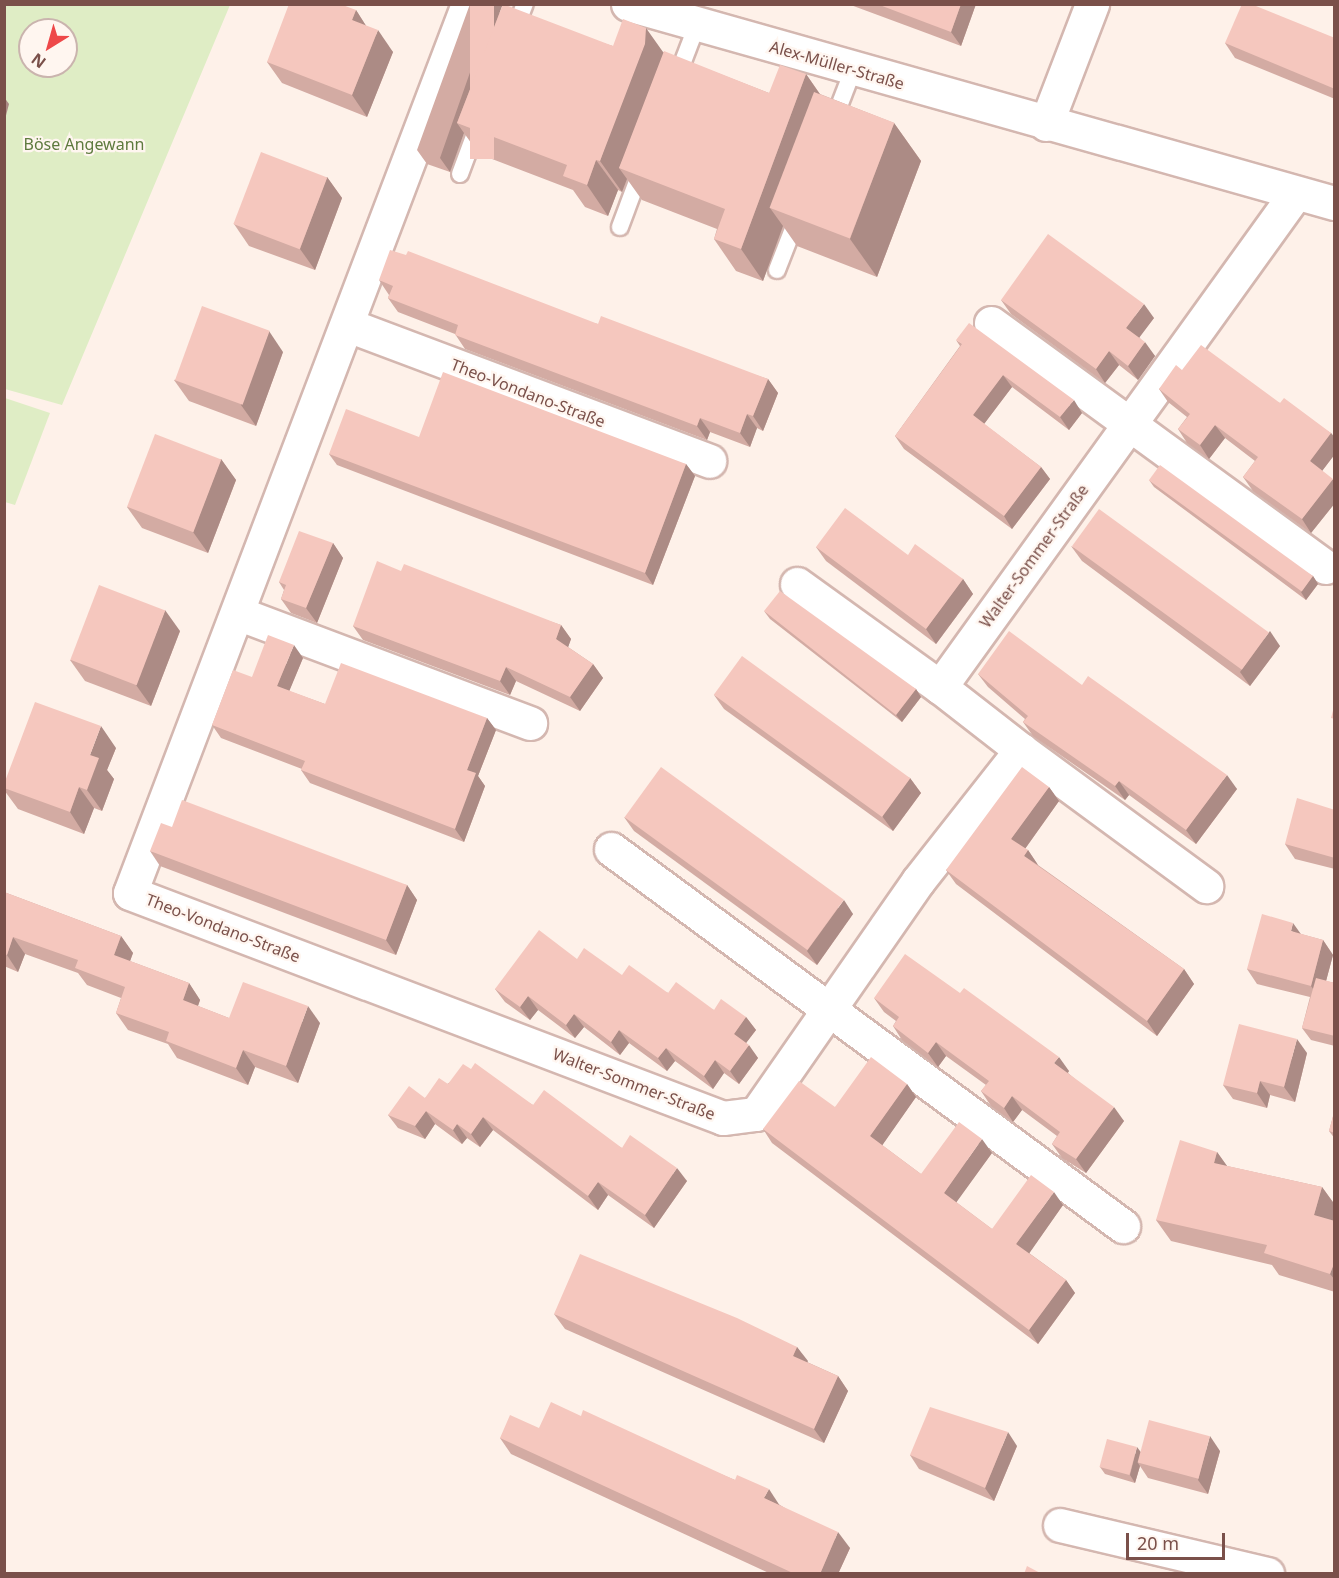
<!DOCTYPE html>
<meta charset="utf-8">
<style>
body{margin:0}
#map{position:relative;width:1339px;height:1578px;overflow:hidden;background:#fef1e9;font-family:"Noto Sans",sans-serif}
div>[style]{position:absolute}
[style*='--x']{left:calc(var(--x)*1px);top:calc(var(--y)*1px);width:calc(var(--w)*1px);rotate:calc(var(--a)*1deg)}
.green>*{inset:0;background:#dfedc5}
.roads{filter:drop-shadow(2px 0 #d4b7b0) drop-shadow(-2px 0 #d4b7b0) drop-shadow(0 2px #d4b7b0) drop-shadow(0 -2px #d4b7b0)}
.lane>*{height:16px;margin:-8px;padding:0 8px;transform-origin:8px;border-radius:8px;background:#fff}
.street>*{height:33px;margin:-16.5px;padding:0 16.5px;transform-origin:16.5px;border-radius:16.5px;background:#fff}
.wall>*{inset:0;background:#d3aba3}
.shaded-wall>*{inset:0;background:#ac8b85}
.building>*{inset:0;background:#f5c7be;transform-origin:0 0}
span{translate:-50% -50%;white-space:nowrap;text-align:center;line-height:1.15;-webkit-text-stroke:4.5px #fff6f0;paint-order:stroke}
.street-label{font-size:16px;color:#7a504a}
.park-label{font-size:16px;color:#5e7a3e}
.frame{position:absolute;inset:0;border:6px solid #7a504a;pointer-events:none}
.north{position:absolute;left:18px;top:18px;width:60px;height:60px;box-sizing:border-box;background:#fff6f0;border:2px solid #cab4ae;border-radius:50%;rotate:217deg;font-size:16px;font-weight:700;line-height:24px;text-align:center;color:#7a504a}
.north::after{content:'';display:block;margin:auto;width:21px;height:27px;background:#ee4849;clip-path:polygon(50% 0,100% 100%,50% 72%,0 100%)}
.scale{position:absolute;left:1126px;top:1533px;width:99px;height:27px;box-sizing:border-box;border:3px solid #7a504a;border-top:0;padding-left:8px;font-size:18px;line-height:21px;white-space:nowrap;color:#7a504a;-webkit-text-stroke:4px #fff6f0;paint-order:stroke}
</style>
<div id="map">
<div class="green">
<div style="clip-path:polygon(evenodd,4px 5px,230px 5px,62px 405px,5px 389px,4px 5px,30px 30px,66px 30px,66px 66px,30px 66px,30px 30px)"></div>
<div style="clip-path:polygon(5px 398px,50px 413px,15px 505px,5px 502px)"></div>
</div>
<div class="roads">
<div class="lane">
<div style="--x:514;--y:32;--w:30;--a:-69"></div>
<div style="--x:676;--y:80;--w:59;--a:-69.1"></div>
<div style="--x:833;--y:122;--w:56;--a:-69"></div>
<div style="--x:460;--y:174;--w:54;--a:-69.6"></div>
<div style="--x:620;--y:227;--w:63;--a:-69.6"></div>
<div style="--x:777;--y:270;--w:58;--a:-68.7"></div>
</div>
<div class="street">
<div style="--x:468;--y:4;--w:951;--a:110.82"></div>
<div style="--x:130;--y:893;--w:634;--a:20.78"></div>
<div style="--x:723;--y:1118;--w:33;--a:-7"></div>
<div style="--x:756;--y:1114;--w:284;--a:-55.2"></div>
<div style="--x:918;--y:881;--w:167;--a:-51.8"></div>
<div style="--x:1021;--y:750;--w:103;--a:-142.1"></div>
<div style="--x:940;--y:687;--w:608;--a:-54.24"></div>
<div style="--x:628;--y:4;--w:734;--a:15.74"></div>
<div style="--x:1046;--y:124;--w:129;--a:-69"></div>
<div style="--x:991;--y:323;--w:414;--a:36.1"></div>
<div style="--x:348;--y:325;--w:386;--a:20.6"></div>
<div style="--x:797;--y:584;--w:176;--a:35.8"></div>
<div style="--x:240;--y:614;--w:310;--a:20.6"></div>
<div style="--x:1021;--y:750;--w:230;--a:36.3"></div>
<div style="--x:611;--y:849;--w:636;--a:36.37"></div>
<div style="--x:1060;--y:1525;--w:213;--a:13.3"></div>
</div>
</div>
<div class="wall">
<div style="clip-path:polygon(470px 4px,613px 46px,663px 52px,769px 93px,806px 74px,820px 94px,894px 123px,921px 161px,877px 277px,797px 246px,783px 226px,763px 281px,736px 271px,714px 239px,717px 229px,642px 200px,627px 179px,622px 192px,618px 190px,608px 216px,585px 207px,573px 190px,479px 154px,464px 133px,450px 172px,427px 164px,417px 150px)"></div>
<div style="clip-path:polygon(848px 4px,976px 4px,961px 46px)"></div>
<div style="clip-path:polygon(356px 10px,366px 26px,393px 52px,367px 117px,282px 83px,267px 62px)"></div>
<div style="clip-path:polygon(1335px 38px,1335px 99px,1235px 58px,1225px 43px)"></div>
<div style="clip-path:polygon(327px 177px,342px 198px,315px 270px,249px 246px,234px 224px)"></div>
<div style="clip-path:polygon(379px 280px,598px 324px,768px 379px,778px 393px,763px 431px,757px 428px,750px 447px,710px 432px,707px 440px,465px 349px,455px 334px,398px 312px,388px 298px,389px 295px)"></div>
<div style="clip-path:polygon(1001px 300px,1154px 318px,1139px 337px,1155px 356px,1138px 380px,1119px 365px,1105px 383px,1011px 314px)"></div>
<div style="clip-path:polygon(956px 340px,1082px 413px,1069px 430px,1012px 387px,984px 424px,1041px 467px,1050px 479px,1012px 529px,904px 449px,895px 436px,960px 346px)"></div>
<div style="clip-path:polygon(283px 352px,256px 426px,189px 401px,174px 380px)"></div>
<div style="clip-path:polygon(1182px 370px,1280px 403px,1331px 433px,1335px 438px,1335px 454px,1322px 471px,1335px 482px,1335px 503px,1311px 533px,1253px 491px,1243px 477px,1255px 461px,1225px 438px,1209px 459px,1187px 443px,1178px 429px,1187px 417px,1168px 402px,1159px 389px)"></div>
<div style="clip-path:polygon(419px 437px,686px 464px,695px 476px,653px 585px,337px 465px,329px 454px)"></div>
<div style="clip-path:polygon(221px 459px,236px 480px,208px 553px,142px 528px,127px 507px)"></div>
<div style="clip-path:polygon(1149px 480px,1313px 576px,1318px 584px,1306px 600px,1154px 487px)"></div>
<div style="clip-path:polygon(333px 543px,343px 558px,317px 623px,291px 613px,281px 599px,284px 590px,279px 582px)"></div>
<div style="clip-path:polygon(1071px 546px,1280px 646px,1250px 686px,1082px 561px)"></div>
<div style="clip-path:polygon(816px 547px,908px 555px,963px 579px,973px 594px,936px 644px,826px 561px)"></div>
<div style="clip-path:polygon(401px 571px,561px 625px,571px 639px,568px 647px,593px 664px,603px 678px,580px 711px,516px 681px,510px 695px,363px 640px,353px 626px)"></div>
<div style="clip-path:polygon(764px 611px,916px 689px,921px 697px,902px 722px,770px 619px)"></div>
<div style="clip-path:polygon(180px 631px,151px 706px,85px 681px,70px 660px)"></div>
<div style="clip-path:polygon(303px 658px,289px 691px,325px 704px,487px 718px,496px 730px,478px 776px,485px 786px,464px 842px,310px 783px,301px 770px,302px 769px,221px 738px,212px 725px,252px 677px)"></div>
<div style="clip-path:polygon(978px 674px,1082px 685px,1237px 789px,1196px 844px,1129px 795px,1125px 800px,1033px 736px,1023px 722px,1025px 719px,988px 687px)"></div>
<div style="clip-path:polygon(714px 695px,910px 778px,921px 793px,893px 831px,724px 709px)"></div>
<div style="clip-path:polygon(116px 748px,107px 770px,114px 779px,102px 811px,94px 808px,84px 834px,18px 809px,4px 790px,4px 784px)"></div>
<div style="clip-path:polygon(1049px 787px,1059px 801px,1025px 849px,1028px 850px,1038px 865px,1184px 969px,1194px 984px,1157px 1036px,956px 884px,946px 870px)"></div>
<div style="clip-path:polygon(1335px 810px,1335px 869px,1295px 859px,1285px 844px)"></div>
<div style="clip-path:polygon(624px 817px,853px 914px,817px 965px,634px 831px)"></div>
<div style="clip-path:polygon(150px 851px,407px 885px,417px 900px,396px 955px,160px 866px)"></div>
<div style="clip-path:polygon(4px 892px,121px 936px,133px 953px,130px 961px,189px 983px,200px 1000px,198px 1006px,229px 1018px,320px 1023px,298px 1083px,255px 1067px,248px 1085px,177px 1058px,168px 1044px,128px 1030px,116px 1013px,121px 998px,87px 985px,78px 973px,25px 954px,18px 972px,4px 966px)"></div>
<div style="clip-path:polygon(1301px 934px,1323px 940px,1333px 955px,1326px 981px,1335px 983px,1335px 1046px,1311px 1040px,1302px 1028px,1310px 997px,1257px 984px,1247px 969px)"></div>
<div style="clip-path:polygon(577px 959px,714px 1010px,746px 1017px,756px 1030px,746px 1043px,758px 1058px,739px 1084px,724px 1073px,713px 1089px,675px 1061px,667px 1071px,629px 1043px,620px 1055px,584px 1027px,575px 1038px,538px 1010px,530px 1020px,505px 1002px,495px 989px)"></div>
<div style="clip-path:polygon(874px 998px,1069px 1071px,1068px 1073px,1124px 1121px,1086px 1173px,1062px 1158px,1052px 1144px,1057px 1136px,1022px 1110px,1013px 1122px,991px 1106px,981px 1091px,986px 1085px,946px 1056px,938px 1067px,902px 1040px,893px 1026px,896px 1021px,884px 1012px)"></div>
<div style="clip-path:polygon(1307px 1053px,1295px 1102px,1270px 1095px,1267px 1108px,1233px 1099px,1223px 1085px)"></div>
<div style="clip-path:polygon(471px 1069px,533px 1105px,622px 1148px,687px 1181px,654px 1228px,608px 1195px,598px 1210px,493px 1130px,480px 1147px,467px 1138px,462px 1144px,435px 1124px,425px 1139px,398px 1128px,388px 1115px,425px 1098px)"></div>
<div style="clip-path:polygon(907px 1084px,916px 1097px,882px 1145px,921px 1174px,992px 1153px,956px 1202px,992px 1229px,1063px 1205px,1029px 1253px,1066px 1280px,1075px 1293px,1038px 1344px,772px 1143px,763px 1129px,835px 1107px)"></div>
<div style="clip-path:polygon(1335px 1109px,1335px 1139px,1329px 1131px)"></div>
<div style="clip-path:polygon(1217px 1152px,1227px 1166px,1322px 1187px,1335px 1205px,1335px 1218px,1334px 1221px,1335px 1221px,1335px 1292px,1279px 1275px,1272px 1265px,1171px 1241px,1156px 1220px)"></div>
<div style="clip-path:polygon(554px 1314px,797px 1347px,807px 1362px,838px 1376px,848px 1391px,824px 1443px,565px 1329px)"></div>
<div style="clip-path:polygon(581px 1416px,735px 1480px,780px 1505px,850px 1548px,838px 1574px,771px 1574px,511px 1454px,500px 1438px,539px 1428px)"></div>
<div style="clip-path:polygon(1017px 1446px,994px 1501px,919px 1469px,910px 1455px)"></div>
<div style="clip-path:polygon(1220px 1451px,1208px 1494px,1148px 1478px,1140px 1466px,1135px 1483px,1105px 1474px,1100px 1467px,1141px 1452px)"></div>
</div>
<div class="shaded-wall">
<div style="clip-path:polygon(494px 4px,503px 4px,457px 123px,464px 133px,450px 172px,440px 158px)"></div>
<div style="clip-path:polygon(961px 4px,976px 4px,961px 46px,951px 32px)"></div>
<div style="clip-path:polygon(356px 10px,370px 32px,352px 20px)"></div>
<div style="clip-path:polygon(646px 28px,668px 59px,619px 168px,627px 179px,622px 192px,600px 161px)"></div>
<div style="clip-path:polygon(378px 30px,393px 52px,367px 117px,352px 95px)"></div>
<div style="clip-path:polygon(806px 74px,828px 106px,770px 208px,783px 226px,763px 281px,741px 249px)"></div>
<div style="clip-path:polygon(4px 97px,9px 104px,4px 123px)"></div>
<div style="clip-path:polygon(894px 123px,921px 161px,877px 277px,850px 239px)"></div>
<div style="clip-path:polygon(596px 160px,618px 190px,608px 216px,587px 185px)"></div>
<div style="clip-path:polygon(327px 177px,342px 198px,315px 270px,300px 249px)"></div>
<div style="clip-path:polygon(1144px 304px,1154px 318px,1136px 342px,1126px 328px)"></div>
<div style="clip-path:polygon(269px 331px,283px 352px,256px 426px,241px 405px)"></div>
<div style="clip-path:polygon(1145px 342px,1155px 356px,1138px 380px,1128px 366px)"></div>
<div style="clip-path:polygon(1109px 351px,1119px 365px,1105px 383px,1096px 369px)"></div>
<div style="clip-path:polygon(1003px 375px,1012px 387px,981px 428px,973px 415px)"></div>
<div style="clip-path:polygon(768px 379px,778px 393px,763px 431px,753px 416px)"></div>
<div style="clip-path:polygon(1074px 400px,1082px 413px,1069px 430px,1060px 417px)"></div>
<div style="clip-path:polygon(747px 414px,757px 428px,750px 447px,740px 433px)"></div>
<div style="clip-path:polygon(700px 418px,710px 432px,707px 440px,697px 426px)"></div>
<div style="clip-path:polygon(1215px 425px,1225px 438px,1209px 459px,1200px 445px)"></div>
<div style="clip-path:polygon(1331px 433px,1335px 438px,1335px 454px,1319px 475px,1310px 461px)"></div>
<div style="clip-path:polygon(221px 459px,236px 480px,208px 553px,193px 532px)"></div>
<div style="clip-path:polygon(686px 464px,695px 476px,653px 585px,645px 573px)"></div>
<div style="clip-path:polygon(1041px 467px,1050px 479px,1012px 529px,1004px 516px)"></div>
<div style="clip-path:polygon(1333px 479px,1335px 482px,1335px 503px,1311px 533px,1302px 519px)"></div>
<div style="clip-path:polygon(333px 543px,343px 558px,317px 623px,306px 608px)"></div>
<div style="clip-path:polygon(1313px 576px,1318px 584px,1306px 600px,1301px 592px)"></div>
<div style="clip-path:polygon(963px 579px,973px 594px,936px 644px,926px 629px)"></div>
<div style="clip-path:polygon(165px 610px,180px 631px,151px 706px,136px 685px)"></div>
<div style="clip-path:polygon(561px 625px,571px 639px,566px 653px,556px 639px)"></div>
<div style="clip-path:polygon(1270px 631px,1280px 646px,1250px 686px,1240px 672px)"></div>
<div style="clip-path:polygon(294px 645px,303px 658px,286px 699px,277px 686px)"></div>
<div style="clip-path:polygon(593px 664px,603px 678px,580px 711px,570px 697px)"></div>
<div style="clip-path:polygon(506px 667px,516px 681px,510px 695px,500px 681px)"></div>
<div style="clip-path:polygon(916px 689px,921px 697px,902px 722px,896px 715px)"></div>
<div style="clip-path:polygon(487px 718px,496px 730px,478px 776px,485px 786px,464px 842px,455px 829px,467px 770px)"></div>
<div style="clip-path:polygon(101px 726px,116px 748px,107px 770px,114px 779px,102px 811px,87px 790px,90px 755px)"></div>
<div style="clip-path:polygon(1227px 775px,1237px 789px,1196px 844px,1186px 830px)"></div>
<div style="clip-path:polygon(910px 778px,921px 793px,893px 831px,882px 816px)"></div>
<div style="clip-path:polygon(1119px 781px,1129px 795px,1125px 800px,1115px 786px)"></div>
<div style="clip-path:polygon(79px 787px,94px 808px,84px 834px,70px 812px)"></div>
<div style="clip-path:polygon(1049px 787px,1059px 801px,1022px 853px,1011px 839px)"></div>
<div style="clip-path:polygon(1028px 850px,1038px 865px,1024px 856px)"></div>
<div style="clip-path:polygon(407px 885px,417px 900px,396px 955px,386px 940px)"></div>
<div style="clip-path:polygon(844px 900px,853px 914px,817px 965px,807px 951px)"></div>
<div style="clip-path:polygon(1293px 923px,1303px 937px,1291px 931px)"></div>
<div style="clip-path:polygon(121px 936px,133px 953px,126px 972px,114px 955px)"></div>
<div style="clip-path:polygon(13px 937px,25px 954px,18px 972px,7px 955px)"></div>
<div style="clip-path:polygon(1323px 940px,1333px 955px,1321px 1000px,1311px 986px)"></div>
<div style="clip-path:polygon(1184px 969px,1194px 984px,1157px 1036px,1147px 1021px)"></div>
<div style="clip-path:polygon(189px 983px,200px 1000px,194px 1017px,183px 1000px)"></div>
<div style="clip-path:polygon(528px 996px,538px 1010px,530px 1020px,520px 1007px)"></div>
<div style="clip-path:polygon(308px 1006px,320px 1023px,298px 1083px,286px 1066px)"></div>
<div style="clip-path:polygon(574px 1014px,584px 1027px,575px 1038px,566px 1025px)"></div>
<div style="clip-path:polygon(746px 1017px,756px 1030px,743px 1047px,734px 1034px)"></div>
<div style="clip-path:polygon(619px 1030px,629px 1043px,620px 1055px,611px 1042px)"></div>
<div style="clip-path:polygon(1297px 1039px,1307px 1053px,1295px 1102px,1284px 1087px)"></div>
<div style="clip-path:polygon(936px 1042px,946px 1056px,938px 1067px,928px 1053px)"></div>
<div style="clip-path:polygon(749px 1045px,758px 1058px,739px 1084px,730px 1071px)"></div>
<div style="clip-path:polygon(666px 1048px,675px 1061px,667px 1071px,658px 1058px)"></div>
<div style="clip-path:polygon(243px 1050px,255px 1067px,248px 1085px,236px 1068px)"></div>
<div style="clip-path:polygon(1059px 1057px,1069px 1071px,1064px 1077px,1054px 1063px)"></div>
<div style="clip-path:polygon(715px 1060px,724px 1073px,713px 1089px,704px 1076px)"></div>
<div style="clip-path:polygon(1260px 1081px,1270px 1095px,1267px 1108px,1257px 1093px)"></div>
<div style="clip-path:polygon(907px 1084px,916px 1097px,879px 1150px,870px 1136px)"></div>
<div style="clip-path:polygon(1012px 1096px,1022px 1110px,1013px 1122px,1004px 1108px)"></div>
<div style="clip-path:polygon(1114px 1107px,1124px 1121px,1086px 1173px,1076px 1159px)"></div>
<div style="clip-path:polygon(426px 1111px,435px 1124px,425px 1139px,415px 1126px)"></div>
<div style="clip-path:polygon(483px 1117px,493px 1130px,480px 1147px,471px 1134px)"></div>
<div style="clip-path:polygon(457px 1124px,467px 1138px,462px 1144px,453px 1130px)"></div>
<div style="clip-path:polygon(982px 1139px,992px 1153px,953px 1207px,944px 1193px)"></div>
<div style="clip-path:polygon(1217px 1152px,1232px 1173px,1214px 1163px)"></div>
<div style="clip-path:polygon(677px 1168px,687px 1181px,654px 1228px,645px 1215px)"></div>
<div style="clip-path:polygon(598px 1182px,608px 1195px,598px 1210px,588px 1196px)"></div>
<div style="clip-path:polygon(1322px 1187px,1335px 1205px,1335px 1218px,1329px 1236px,1314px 1215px)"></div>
<div style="clip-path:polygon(1054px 1192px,1063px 1205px,1026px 1258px,1016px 1244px)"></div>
<div style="clip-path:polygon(1335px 1261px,1335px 1280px,1330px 1274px)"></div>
<div style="clip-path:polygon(1066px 1280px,1075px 1293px,1038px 1344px,1029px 1330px)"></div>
<div style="clip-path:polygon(797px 1347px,808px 1361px,804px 1370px,793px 1356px)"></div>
<div style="clip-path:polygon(838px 1376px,848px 1391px,824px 1443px,814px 1429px)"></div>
<div style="clip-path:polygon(1008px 1432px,1017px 1446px,994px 1501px,985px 1488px)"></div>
<div style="clip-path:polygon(1210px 1436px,1220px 1451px,1208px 1494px,1198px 1480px)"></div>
<div style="clip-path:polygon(1137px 1447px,1143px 1455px,1138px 1463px,1140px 1466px,1135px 1483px,1130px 1475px)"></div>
<div style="clip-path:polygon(769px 1489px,780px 1506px,764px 1498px)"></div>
<div style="clip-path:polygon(838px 1532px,850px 1548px,838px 1574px,820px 1574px)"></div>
</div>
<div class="building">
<div style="clip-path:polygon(289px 4px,340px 4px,356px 10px,352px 20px,378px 30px,352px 95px,267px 62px)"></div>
<div style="left:470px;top:4px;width:24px;height:155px"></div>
<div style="clip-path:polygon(503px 4px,613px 46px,623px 19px,646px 28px,645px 44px,600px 161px,596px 160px,587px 185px,563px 176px,567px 165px,457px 123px)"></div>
<div style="clip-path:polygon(877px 4px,961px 4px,951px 32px)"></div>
<div style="clip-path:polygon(1242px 4px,1251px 4px,1335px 38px,1335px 89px,1225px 43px)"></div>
<div style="clip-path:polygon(664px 51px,769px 93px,780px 65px,806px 74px,741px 249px,714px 239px,725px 209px,619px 168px)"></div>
<div style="left:814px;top:92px;width:86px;height:124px;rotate:21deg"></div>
<div style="left:261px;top:152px;width:71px;height:77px;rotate:21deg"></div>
<div style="clip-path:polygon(1048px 234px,1144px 304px,1126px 328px,1145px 342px,1128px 366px,1109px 351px,1096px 369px,1001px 300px)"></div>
<div style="clip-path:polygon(390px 250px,406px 255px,408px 251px,598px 324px,601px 316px,768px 379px,753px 416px,747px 414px,740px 433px,700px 418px,697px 426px,455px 335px,458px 325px,388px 298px,393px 286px,379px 280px)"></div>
<div style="left:202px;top:306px;width:72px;height:79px;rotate:20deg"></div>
<div style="clip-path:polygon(969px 323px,1074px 400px,1060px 417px,1003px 375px,973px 415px,1041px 467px,1004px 516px,895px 436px,962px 344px,956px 340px)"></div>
<div style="clip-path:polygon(1201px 345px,1280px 403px,1284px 398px,1331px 433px,1310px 461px,1333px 479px,1302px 519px,1243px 477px,1258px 457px,1215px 425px,1200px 445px,1178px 429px,1190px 414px,1159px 389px,1176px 365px,1182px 370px)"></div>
<div style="clip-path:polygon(443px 372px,686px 464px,645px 573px,329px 454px,346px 409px,419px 437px)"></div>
<div style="left:155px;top:434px;width:71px;height:78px;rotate:21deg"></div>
<div style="left:1160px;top:465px;width:189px;height:19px;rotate:36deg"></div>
<div style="clip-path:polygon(845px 508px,908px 555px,915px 544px,963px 579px,926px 629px,816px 547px)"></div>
<div style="left:1099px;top:509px;width:210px;height:46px;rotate:36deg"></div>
<div style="clip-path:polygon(299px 531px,333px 543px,306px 608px,281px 599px,286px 585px,279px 582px)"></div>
<div style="clip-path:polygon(377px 561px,401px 571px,404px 564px,561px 625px,556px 639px,593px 664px,570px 697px,506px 667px,500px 681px,353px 626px)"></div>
<div style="left:99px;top:585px;width:71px;height:80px;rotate:21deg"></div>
<div style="clip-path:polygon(780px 591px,916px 689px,896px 715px,764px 611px)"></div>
<div style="clip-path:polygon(1009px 631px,1082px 685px,1088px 676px,1227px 775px,1186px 830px,1119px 781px,1115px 786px,1023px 722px,1028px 716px,978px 674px)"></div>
<div style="clip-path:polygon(268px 635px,294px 645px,277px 686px,325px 704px,341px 663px,487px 718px,467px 770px,476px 773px,455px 829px,301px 770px,305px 761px,212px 725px,233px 670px,252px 677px)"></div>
<div style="left:742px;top:656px;width:208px;height:48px;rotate:36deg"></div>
<div style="clip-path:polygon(35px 702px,101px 726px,90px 755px,99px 758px,87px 790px,79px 787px,70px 812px,4px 788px,4px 784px)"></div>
<div style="clip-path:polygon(1335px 703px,1335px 719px,1331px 718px)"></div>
<div style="left:661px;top:767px;width:226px;height:62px;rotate:36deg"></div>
<div style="clip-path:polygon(1022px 767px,1049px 787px,1011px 839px,1028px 850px,1024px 856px,1184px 969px,1147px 1021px,946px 870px)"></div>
<div style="clip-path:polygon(1297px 798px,1335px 810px,1335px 858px,1285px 844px)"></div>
<div style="clip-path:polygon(182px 800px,407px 885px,386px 940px,150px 851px,161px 823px,172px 827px)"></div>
<div style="clip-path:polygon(4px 892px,121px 936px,114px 955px,189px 983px,183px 1000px,229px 1018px,243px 982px,308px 1006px,286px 1066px,243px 1050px,236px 1068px,166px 1041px,169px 1032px,116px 1013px,125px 987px,75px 968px,78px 960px,13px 937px,7px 955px,4px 954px)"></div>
<div style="clip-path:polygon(1262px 914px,1293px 923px,1291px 931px,1323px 940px,1311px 986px,1247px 969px)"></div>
<div style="clip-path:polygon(539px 930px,577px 959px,584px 948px,622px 975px,629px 965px,668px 993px,676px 982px,714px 1010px,721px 999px,746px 1017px,734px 1034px,749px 1045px,730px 1071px,715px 1060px,704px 1076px,666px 1048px,658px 1058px,619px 1030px,611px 1042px,574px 1014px,566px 1025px,528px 996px,520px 1007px,495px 989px)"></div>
<div style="clip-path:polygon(905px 954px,960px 993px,964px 988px,1059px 1057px,1054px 1063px,1114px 1107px,1076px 1159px,1052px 1144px,1060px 1132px,1012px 1096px,1004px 1108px,981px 1091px,989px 1081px,936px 1042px,928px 1053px,893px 1026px,899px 1017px,874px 998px)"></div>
<div style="clip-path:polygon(1316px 978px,1335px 983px,1335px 1036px,1302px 1028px)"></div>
<div style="clip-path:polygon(1239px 1024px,1297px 1039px,1284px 1087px,1260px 1081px,1257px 1093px,1223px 1085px)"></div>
<div style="clip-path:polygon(871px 1057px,907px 1084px,870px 1136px,921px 1174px,959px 1122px,982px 1139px,944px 1193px,992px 1229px,1031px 1175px,1054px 1192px,1016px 1244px,1066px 1280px,1029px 1330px,763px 1129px,799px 1081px,835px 1107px)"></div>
<div style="clip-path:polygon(475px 1063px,533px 1105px,544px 1090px,622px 1148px,630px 1135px,677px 1168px,645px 1215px,598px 1182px,588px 1196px,483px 1117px,471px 1134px,457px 1124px,453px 1130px,426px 1111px,415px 1126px,388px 1115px,409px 1086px,425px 1098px,439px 1078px,448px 1084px,463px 1064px,471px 1069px)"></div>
<div style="clip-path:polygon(1335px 1109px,1335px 1133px,1329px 1131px)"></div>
<div style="clip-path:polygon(1180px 1140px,1217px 1152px,1214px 1163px,1322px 1187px,1314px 1215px,1335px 1221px,1335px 1261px,1330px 1274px,1264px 1253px,1267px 1245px,1156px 1220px)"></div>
<div style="clip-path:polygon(580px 1254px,737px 1318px,797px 1347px,793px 1356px,838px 1376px,814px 1429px,554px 1314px)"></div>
<div style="clip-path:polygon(551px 1402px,581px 1416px,583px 1410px,735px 1480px,737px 1475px,769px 1489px,764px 1498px,838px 1532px,820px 1574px,795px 1574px,500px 1438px,510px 1415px,539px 1428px)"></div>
<div style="clip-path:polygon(930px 1407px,1008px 1432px,985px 1488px,910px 1455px)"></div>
<div style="left:1149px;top:1420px;width:63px;height:44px;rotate:15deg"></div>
<div style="left:1107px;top:1439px;width:31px;height:29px;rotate:15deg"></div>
<div style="clip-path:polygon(1027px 1566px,1042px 1574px,1024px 1574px)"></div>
</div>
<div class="street-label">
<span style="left:837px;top:65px;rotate:16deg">Alex-Müller-Straße</span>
<span style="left:528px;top:393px;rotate:21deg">Theo-Vondano-Straße</span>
<span style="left:1034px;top:556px;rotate:-54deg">Walter-Sommer-Straße</span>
<span style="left:223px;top:928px;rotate:21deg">Theo-Vondano-Straße</span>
<span style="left:634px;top:1084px;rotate:21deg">Walter-Sommer-Straße</span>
</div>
<div class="park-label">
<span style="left:84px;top:144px">Böse Angewann</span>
</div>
<div class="frame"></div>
<div class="north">N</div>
<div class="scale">20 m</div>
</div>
